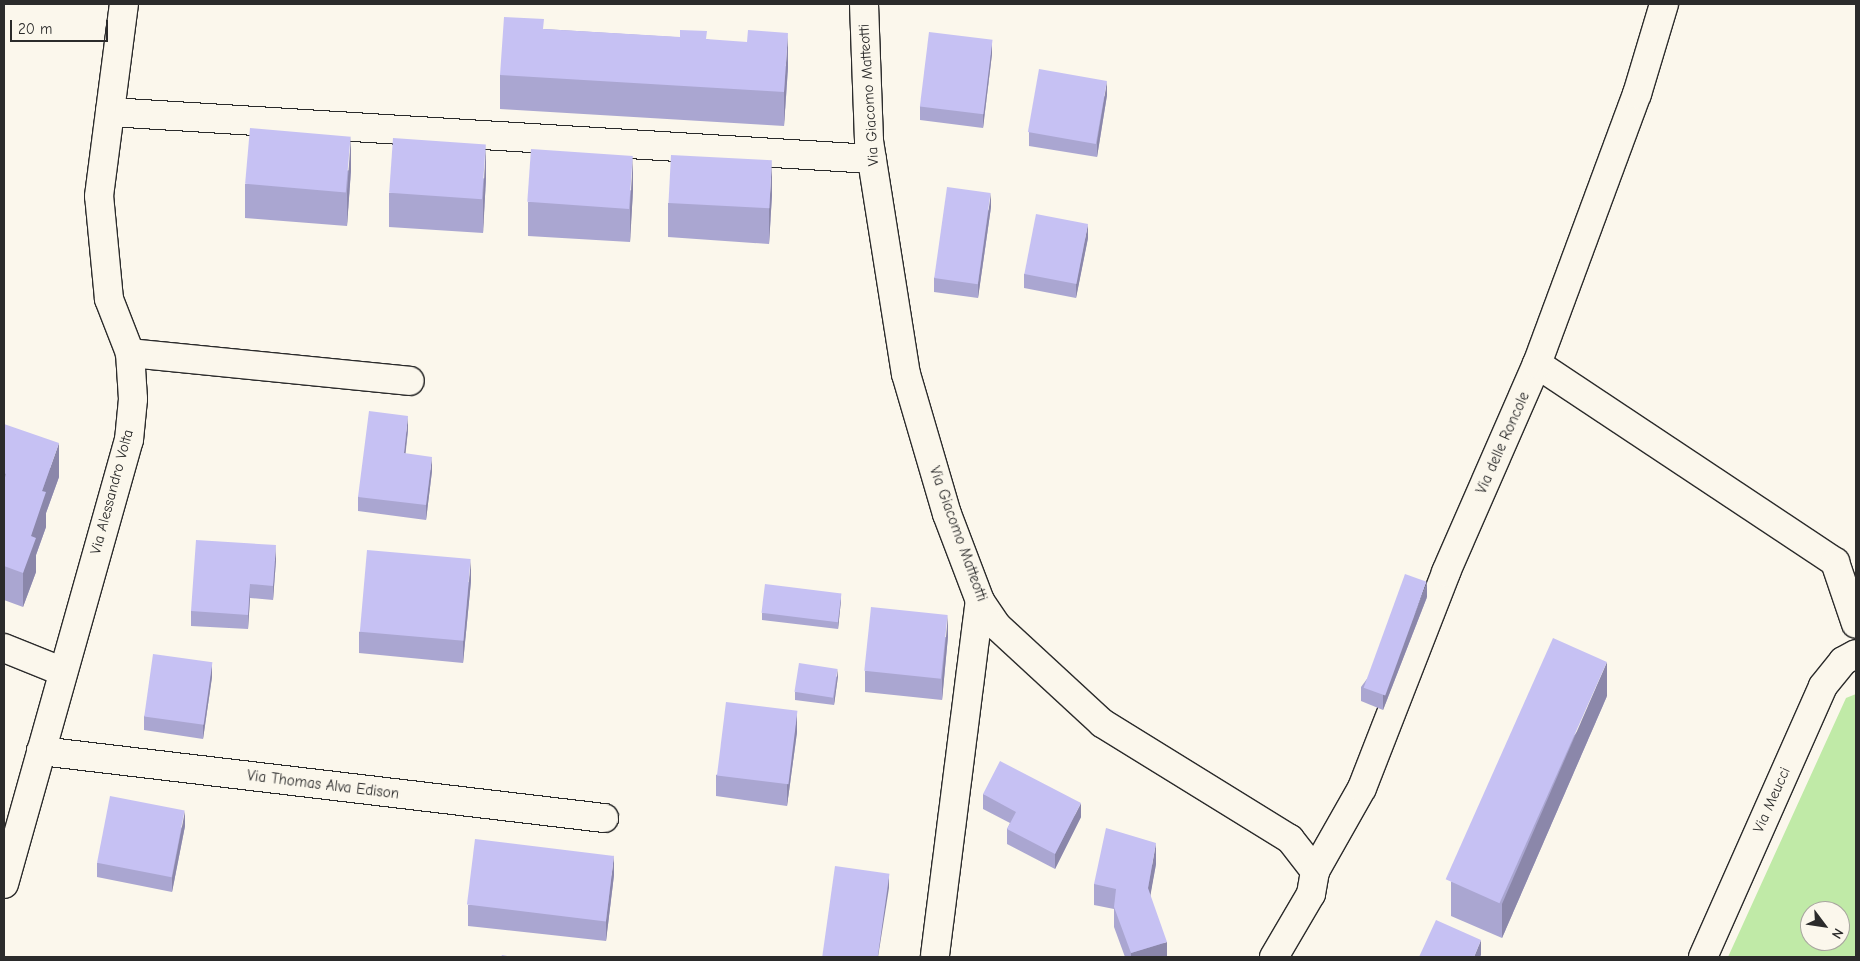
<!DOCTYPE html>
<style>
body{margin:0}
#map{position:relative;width:1860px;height:961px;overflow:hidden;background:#fbf7ec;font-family:"Comic Neue",sans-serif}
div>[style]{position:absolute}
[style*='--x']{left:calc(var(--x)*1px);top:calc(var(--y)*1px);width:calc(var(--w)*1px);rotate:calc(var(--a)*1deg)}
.green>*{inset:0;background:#c0eaa7}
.roads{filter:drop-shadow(1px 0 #2b2b2b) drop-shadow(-1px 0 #2b2b2b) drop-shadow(0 1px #2b2b2b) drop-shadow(0 -1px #2b2b2b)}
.minor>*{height:28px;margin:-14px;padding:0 14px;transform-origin:14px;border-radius:14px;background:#fbf7ec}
.wall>*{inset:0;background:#aaa6d1}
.shaded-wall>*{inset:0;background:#8b87aa}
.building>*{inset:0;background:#c6c1f3;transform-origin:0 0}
span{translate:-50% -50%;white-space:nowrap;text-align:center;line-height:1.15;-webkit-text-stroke:4px #fbf7ec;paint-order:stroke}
.street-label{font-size:15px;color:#2b2b2b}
.frame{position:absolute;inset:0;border:5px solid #2b2b2b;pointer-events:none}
.north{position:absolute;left:1800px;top:901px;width:50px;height:50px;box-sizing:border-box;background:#fbf7ec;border:1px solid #a8a59f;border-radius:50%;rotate:121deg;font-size:14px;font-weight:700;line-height:20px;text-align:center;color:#2b2b2b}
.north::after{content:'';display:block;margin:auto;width:18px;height:22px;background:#2b2b2b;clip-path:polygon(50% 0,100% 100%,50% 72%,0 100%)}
.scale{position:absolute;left:10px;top:20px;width:98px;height:22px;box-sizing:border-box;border:2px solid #2b2b2b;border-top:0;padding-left:6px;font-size:15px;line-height:18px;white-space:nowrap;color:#2b2b2b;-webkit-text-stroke:4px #fbf7ec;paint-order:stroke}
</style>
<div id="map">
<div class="green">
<div style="clip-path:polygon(evenodd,1856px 694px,1856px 957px,1728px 957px,1846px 698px,1856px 694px,1810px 911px,1840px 911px,1840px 941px,1810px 941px,1810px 911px)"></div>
</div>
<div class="roads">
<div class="minor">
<div style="--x:864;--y:4;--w:137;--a:87.9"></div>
<div style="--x:869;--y:141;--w:236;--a:81"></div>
<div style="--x:906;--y:374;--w:146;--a:73.7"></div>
<div style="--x:947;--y:514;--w:93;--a:69.2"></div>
<div style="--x:980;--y:601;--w:30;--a:56"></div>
<div style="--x:997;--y:626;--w:143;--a:42.7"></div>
<div style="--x:1102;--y:723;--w:221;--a:31.7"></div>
<div style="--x:1290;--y:839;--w:41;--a:52"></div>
<div style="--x:110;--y:112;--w:763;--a:3.53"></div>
<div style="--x:130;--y:353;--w:281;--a:5.7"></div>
<div style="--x:1537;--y:364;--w:358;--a:33.6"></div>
<div style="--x:1835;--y:562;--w:65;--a:71.3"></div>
<div style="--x:4;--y:648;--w:61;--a:22"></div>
<div style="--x:41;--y:751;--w:567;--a:6.79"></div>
<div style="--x:4;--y:884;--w:461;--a:-74.3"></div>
<div style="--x:129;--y:440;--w:41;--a:-84.4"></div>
<div style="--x:133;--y:399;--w:46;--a:-93.7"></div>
<div style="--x:130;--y:353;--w:58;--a:-111.3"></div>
<div style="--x:109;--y:299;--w:103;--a:-95.5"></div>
<div style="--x:99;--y:196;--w:194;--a:-82.6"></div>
<div style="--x:935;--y:955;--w:357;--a:-82.8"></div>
<div style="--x:1274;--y:957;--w:73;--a:-59.6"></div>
<div style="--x:1311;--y:894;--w:23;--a:-80"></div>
<div style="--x:1315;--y:871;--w:95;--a:-60.5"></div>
<div style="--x:1362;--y:788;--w:232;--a:-68.7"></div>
<div style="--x:1446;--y:572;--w:227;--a:-66.4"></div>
<div style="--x:1537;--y:364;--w:288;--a:-69.7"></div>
<div style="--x:1637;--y:94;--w:94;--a:-73.3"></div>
<div style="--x:1703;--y:957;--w:296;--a:-66.1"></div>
<div style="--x:1823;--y:686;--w:32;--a:-51"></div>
<div style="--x:1843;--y:661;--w:15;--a:-28"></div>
</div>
</div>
<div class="wall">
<div style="clip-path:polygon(544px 29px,707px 39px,788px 67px,784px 126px,500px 109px,500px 75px)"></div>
<div style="clip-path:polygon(992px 54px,983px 128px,920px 120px,920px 106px)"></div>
<div style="clip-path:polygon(1107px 95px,1097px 157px,1029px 146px,1029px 132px)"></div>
<div style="clip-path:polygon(351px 170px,347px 226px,245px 218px,245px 184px)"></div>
<div style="clip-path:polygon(486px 178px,483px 233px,389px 227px,389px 193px)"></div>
<div style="clip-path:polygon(633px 190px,630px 242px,528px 236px,528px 202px)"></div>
<div style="clip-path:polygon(772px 195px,769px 244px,668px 237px,668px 203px)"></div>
<div style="clip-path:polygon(991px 207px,978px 298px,934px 292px,934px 278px)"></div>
<div style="clip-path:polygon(1088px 238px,1076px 298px,1024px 288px,1024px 274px)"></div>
<div style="clip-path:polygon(4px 424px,59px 477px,46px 513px,46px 527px,36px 555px,36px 572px,23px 607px,4px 600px)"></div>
<div style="clip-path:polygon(408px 430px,405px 454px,432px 471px,426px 520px,358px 511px,358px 497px)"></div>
<div style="clip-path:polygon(276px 560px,273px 600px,250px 598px,248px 629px,191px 626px,191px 611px)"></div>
<div style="clip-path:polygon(471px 581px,463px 663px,359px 653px,359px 632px)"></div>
<div style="clip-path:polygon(1427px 597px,1383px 710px,1361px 701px,1361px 687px)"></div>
<div style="clip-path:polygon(841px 600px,838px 629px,762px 620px,762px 613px)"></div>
<div style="clip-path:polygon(948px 636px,942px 700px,865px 692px,865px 671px)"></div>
<div style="clip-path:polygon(838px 676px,834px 705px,795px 700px,795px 692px)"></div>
<div style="clip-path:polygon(212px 677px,203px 739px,144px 730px,144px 716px)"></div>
<div style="clip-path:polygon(1607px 696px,1502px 938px,1451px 916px,1451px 882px)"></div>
<div style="clip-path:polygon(797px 732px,787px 806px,716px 796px,716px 775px)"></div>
<div style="clip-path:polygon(983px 794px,1081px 817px,1055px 869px,1007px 844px,1007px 829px,1010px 823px,983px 809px)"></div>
<div style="clip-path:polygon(185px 826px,172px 892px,97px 877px,97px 863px)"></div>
<div style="clip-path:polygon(1156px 864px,1150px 895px,1167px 957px,1125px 957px,1114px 927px,1114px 909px,1094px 905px,1094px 884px)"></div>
<div style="clip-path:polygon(614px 875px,606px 941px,468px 926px,468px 905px)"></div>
</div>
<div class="shaded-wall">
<div style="clip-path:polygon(788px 33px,788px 67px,784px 126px,784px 92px)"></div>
<div style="clip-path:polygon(992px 40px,992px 54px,983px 128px,983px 114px)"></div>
<div style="clip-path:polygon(1107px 81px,1107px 95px,1097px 157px,1097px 142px)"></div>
<div style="clip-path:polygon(351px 136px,351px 170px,347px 226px,347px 192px)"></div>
<div style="clip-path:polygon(486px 144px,486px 178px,483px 233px,483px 198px)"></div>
<div style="clip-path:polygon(633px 156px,633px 190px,630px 242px,630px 208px)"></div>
<div style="clip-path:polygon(772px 161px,772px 195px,769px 244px,769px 210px)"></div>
<div style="clip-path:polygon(991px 193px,991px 207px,978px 298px,978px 284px)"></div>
<div style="clip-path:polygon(1088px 224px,1088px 238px,1076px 298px,1076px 284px)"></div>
<div style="clip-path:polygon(408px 416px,408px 430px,404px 468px,404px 453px)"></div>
<div style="clip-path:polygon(59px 443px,59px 477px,46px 513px,46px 527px,36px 555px,36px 572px,23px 607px,23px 573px,31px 536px,42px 491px)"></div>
<div style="clip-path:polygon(432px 457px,432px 471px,426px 520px,426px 505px)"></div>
<div style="clip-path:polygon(276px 545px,276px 560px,273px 600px,273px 586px)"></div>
<div style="clip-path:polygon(471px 560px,471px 581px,463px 663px,463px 642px)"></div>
<div style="clip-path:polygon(1427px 582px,1427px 597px,1383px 710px,1383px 695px)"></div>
<div style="clip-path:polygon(250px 584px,250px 598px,248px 629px,248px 615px)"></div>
<div style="clip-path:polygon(841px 593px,841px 600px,838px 629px,838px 622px)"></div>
<div style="clip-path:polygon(948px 615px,948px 636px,942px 700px,942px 679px)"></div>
<div style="clip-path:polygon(212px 662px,212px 677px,203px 739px,203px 724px)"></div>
<div style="clip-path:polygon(1607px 662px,1607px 696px,1502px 938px,1502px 904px)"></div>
<div style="clip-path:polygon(838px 669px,838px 676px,834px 705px,834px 698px)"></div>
<div style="clip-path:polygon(797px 711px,797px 732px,787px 806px,787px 785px)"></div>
<div style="clip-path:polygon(1081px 803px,1081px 817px,1055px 869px,1055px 854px)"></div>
<div style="clip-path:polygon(185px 811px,185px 826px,172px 892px,172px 878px)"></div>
<div style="clip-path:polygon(1156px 843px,1156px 864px,1148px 909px,1148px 888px)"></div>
<div style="clip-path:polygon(614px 855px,614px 875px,606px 941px,606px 921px)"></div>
<div style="clip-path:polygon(889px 874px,889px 888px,878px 957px,875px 957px)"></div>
<div style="clip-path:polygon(1481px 940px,1481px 955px,1480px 957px,1474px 957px)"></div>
<div style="clip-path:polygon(1167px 942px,1167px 957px,1131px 957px,1131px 953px)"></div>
</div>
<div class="building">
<div style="clip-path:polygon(504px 17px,544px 19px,543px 29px,680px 37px,680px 30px,707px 31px,706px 39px,747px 42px,748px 30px,788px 33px,784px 92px,500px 75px)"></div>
<div style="left:929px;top:32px;width:64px;height:75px;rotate:7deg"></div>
<div style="left:1039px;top:69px;width:69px;height:64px;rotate:10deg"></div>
<div style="left:250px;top:128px;width:101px;height:56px;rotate:5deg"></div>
<div style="left:393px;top:138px;width:93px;height:55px;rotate:4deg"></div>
<div style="left:531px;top:149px;width:102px;height:53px;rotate:4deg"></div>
<div style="left:671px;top:155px;width:101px;height:48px;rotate:3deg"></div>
<div style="left:947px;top:187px;width:44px;height:92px;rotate:8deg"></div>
<div style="left:1036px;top:214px;width:53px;height:61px;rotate:11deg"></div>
<div style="clip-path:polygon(369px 411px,408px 416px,404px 453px,432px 457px,426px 505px,358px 497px)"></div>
<div style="clip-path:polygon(4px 424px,59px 443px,42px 491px,46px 492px,31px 536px,36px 538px,23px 573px,4px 566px,4px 481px,6px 474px,4px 473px)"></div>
<div style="clip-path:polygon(196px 540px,276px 545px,273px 586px,250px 584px,248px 615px,191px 611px)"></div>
<div style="left:367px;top:550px;width:104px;height:82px;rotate:5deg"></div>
<div style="left:1405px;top:574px;width:23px;height:121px;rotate:20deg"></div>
<div style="left:765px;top:584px;width:77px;height:29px;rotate:7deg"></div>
<div style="left:871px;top:607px;width:77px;height:64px;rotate:6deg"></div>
<div style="left:1553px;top:638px;width:59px;height:264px;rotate:24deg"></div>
<div style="left:153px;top:654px;width:60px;height:63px;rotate:8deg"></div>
<div style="left:799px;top:663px;width:39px;height:29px;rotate:9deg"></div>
<div style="left:726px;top:702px;width:72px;height:74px;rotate:7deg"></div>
<div style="clip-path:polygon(1000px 761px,1081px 803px,1055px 854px,1007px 829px,1016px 812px,983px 794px)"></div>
<div style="left:110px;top:796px;width:76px;height:68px;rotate:11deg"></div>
<div style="clip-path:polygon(1106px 828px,1156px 843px,1148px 888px,1167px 942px,1131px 953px,1114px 907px,1116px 889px,1094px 884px)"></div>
<div style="left:475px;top:839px;width:140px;height:66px;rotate:7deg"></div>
<div style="left:835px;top:866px;width:55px;height:92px;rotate:8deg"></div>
<div style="clip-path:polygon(1436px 920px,1481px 940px,1474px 957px,1419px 957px)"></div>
<div style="clip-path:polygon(502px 955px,513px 957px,501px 957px)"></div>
</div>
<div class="street-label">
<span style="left:869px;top:95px;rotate:-94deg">Via Giacomo Matteotti</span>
<span style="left:1503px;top:443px;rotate:-66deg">Via delle Roncole</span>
<span style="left:112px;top:492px;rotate:-75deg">Via Alessandro Volta</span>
<span style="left:958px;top:534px;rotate:70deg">Via Giacomo Matteotti</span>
<span style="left:323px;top:785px;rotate:7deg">Via Thomas Alva Edison</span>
<span style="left:1772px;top:800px;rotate:-66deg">Via Meucci</span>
</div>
<div class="frame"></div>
<div class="north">N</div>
<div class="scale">20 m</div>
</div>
